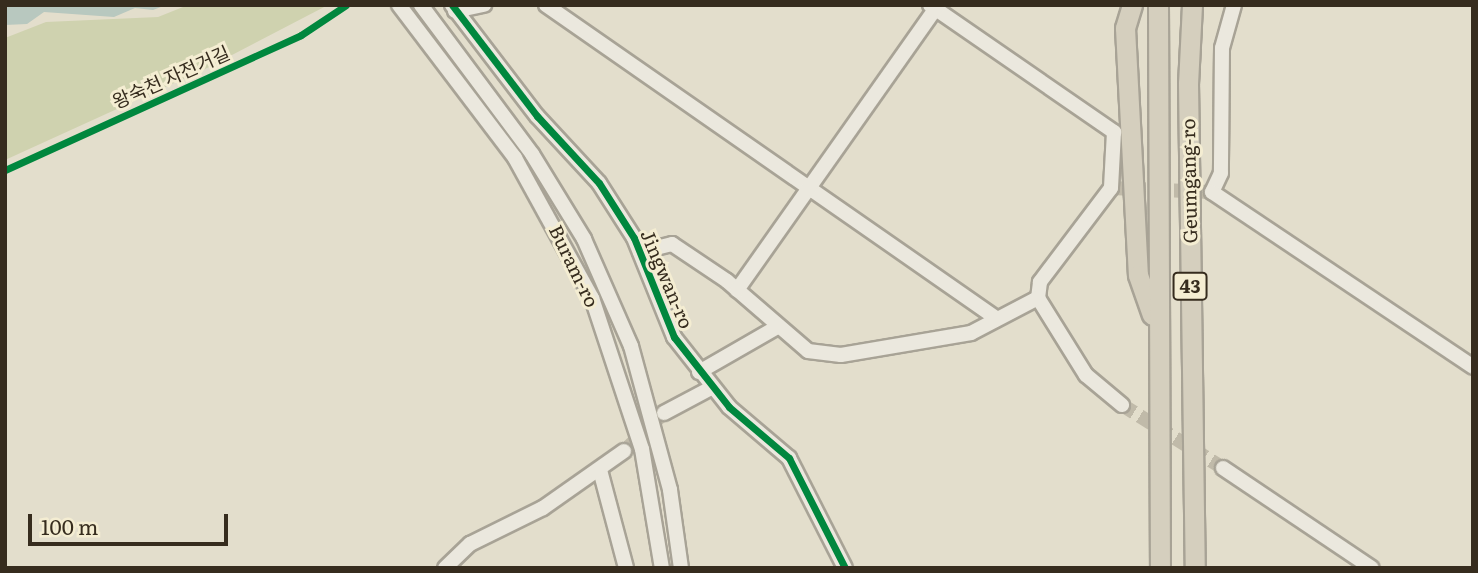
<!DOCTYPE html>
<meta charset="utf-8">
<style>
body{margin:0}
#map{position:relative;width:1478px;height:573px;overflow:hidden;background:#e3decc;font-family:Literata,"Noto Sans KR",serif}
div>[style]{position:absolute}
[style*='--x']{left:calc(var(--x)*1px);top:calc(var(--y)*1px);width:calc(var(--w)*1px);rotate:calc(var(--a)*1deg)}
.green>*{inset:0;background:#cfd2af}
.water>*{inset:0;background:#b8c8bf}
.minor-tunnel>*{height:14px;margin-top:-7px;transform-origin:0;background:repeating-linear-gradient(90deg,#c0baa9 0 14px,transparent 0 21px)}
.path>*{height:2.5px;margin-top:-1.25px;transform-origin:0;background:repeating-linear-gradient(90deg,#c3bfb5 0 5px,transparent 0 8.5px)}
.roads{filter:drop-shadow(2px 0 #a8a396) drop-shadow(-2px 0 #a8a396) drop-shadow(0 2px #a8a396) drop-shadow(0 -2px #a8a396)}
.minor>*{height:14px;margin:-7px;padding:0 7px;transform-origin:7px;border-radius:7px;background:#ebe8de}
.highway>*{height:19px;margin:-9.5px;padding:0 9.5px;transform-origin:9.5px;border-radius:9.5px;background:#d5cfbe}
.cycleway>*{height:7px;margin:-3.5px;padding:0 3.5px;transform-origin:3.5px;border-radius:3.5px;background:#00873e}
span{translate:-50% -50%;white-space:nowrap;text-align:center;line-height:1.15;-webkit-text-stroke:6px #f4edd2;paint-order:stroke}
.shield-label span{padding:2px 5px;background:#f4edd2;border:2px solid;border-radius:5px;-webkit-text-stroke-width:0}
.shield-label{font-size:18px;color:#362c1e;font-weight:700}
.street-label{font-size:19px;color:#362c1e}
.frame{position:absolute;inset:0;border:7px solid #362c1e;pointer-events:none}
.scale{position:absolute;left:28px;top:514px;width:200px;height:32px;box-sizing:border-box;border:4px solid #362c1e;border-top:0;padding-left:9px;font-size:21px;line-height:24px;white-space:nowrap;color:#362c1e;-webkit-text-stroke:5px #f4edd2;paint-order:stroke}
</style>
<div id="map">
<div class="green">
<div style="clip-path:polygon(188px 5px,328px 5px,207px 68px,5px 160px,5px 38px,46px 22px,158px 17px)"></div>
</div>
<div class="water">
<div style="clip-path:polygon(5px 5px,166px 5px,153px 10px,135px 8px,114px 17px,44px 12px,27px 24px,5px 25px)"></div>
</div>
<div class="minor-tunnel">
<div style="--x:1111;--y:188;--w:101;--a:2.3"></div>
<div style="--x:1122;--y:405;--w:119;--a:32"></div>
<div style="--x:624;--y:451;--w:55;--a:-43.5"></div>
</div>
<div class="path">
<div style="--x:374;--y:5;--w:8;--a:0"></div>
</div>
<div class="roads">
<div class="minor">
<div style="--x:399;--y:5;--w:192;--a:52.8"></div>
<div style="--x:515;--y:158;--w:160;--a:61.2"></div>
<div style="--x:592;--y:298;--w:159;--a:71.7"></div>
<div style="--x:642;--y:449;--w:121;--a:80.5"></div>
<div style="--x:421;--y:5;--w:186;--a:53.3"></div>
<div style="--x:532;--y:154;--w:100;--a:58.5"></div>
<div style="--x:584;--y:239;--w:117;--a:66.3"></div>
<div style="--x:631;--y:346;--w:149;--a:74.8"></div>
<div style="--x:670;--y:490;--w:79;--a:82"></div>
<div style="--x:452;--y:5;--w:140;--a:52.6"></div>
<div style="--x:537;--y:116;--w:91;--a:47.2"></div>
<div style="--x:599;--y:183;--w:65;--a:57.5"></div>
<div style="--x:634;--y:238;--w:107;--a:68"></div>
<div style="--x:674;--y:337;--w:89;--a:51.8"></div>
<div style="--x:729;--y:407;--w:79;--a:40.4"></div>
<div style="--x:789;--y:458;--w:123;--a:63"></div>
<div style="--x:546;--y:5;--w:548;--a:34.82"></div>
<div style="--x:930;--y:5;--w:224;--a:34.6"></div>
<div style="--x:1114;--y:132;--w:56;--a:93.1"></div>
<div style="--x:1111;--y:188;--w:118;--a:127.1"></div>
<div style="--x:1040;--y:282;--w:16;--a:97"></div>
<div style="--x:1038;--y:298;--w:91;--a:58.1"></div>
<div style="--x:1086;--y:375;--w:47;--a:39.8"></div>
<div style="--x:1234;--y:5;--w:45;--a:105.6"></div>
<div style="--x:1222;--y:48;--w:125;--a:90.5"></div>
<div style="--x:1221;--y:173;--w:21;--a:115"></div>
<div style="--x:1212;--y:192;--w:314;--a:33.8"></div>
<div style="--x:455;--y:11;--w:30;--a:-12"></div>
<div style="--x:640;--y:252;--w:33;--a:-14"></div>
<div style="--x:672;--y:244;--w:66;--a:33.9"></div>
<div style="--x:727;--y:281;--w:107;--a:40.8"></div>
<div style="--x:808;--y:351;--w:33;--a:7"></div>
<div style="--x:841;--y:355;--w:132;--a:-9.6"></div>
<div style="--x:971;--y:333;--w:76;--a:-27.6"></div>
<div style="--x:737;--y:290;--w:349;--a:-54.8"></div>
<div style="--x:699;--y:372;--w:92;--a:-29.9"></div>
<div style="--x:664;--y:413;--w:55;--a:-28"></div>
<div style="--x:1223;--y:468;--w:179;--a:33.9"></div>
<div style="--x:600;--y:470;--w:101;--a:75.1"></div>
<div style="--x:445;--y:568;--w:35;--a:-44"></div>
<div style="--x:470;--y:544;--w:81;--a:-26.3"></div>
<div style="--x:543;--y:508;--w:99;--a:-35.1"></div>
</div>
<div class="highway">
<div style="--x:1132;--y:5;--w:24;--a:107"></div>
<div style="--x:1125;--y:28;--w:247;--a:87"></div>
<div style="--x:1138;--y:275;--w:42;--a:70.7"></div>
<div style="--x:1158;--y:5;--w:563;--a:89.8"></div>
<div style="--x:1192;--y:5;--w:78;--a:92.9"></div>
<div style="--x:1188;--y:83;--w:485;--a:89.2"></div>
</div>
</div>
<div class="cycleway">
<div style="--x:452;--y:5;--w:140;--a:52.6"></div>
<div style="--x:537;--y:116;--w:91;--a:47.2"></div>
<div style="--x:599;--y:183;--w:65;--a:57.5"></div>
<div style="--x:634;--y:238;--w:107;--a:68"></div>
<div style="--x:674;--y:337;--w:89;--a:51.8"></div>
<div style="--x:729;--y:407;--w:79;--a:40.4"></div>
<div style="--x:789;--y:458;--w:123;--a:63"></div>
<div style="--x:5;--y:170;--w:325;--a:-24.5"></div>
<div style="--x:301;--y:35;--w:54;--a:-33.7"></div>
</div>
<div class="shield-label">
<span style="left:1190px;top:286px">43</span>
</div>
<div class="street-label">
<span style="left:171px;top:77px;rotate:-24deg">왕숙천 자전거길</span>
<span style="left:1189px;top:181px;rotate:-91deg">Geumgang-ro</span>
<span style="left:574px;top:266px;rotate:64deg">Buram-ro</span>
<span style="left:667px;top:279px;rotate:67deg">Jingwan-ro</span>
</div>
<div class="frame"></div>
<div class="scale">100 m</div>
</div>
